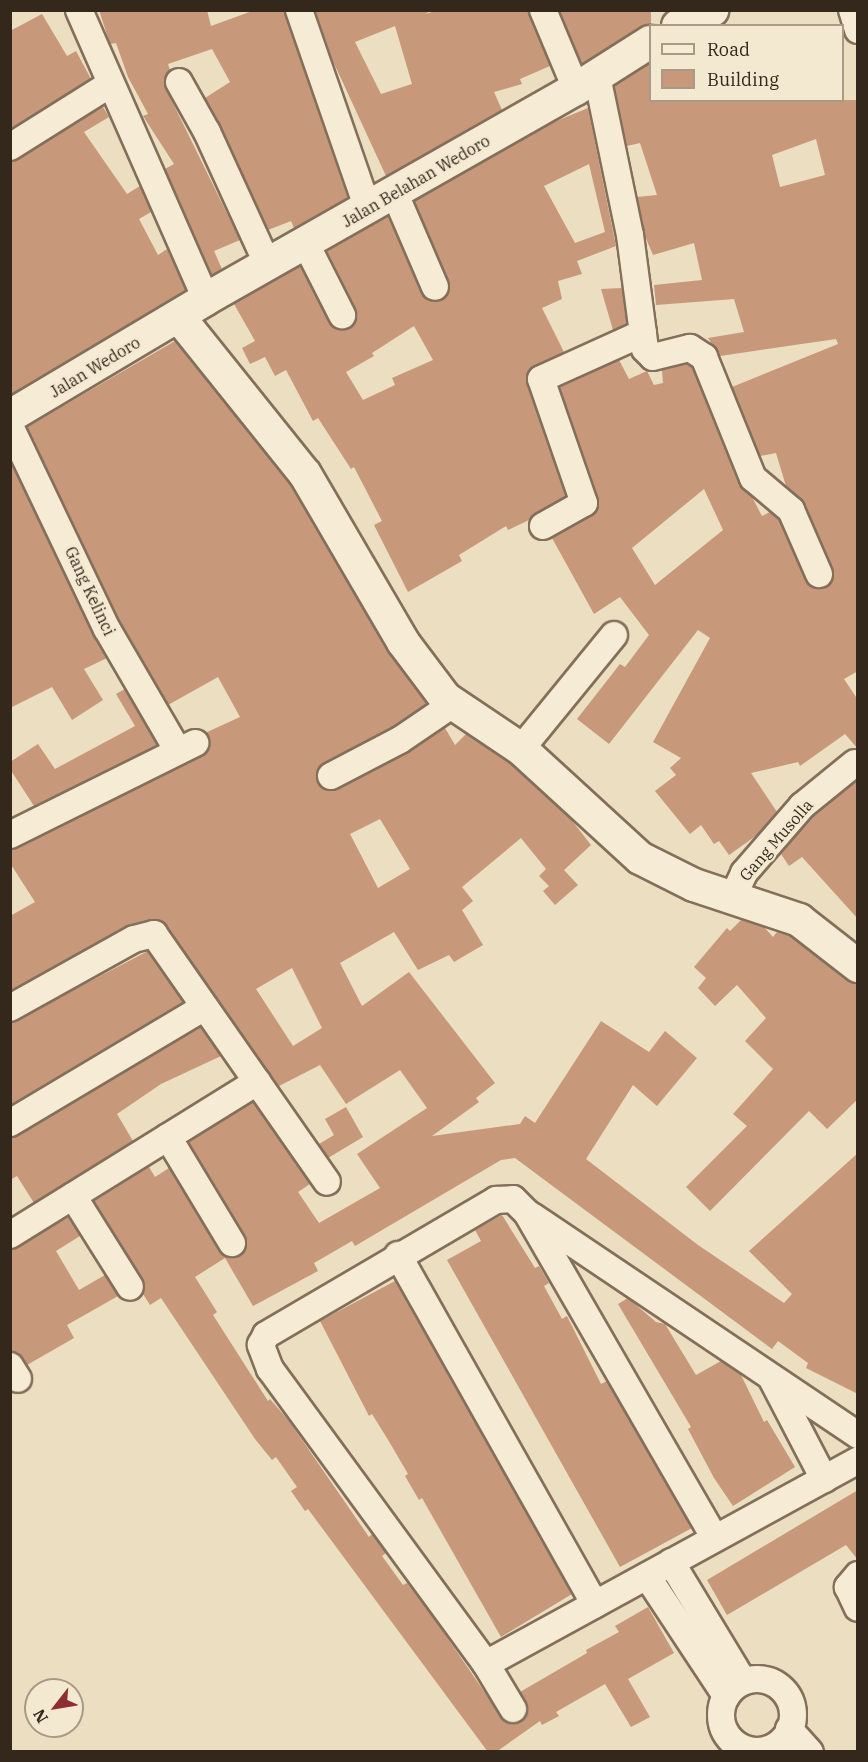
<!DOCTYPE html>
<style>
body{margin:0}
#map{position:relative;width:868px;height:1762px;overflow:hidden;background:#ebdec1;font-family:"IBM Plex Serif",serif}
div>[style]{position:absolute}
[style*='--x']{left:calc(var(--x)*1px);top:calc(var(--y)*1px);width:calc(var(--w)*1px);rotate:calc(var(--a)*1deg)}
.building>*{inset:0;background:#c79879}
.roads{filter:drop-shadow(2px 0 #836f5a) drop-shadow(-2px 0 #836f5a) drop-shadow(0 2px #836f5a) drop-shadow(0 -2px #836f5a)}
.minor>*{height:26px;margin:-13px;padding:0 13px;transform-origin:13px;border-radius:13px;background:#f6ebd4}
.minor>.ring{margin:-13px;padding:0;box-sizing:content-box;background:none;border:26px solid #f6ebd4;border-radius:50%}
.tertiary>*{height:32px;margin:-16px;padding:0 16px;transform-origin:16px;border-radius:16px;background:#f6ebd4}
span{translate:-50% -50%;white-space:nowrap;text-align:center;line-height:1.15;-webkit-text-stroke:4.5px #f3e8d0;paint-order:stroke}
.street-label{font-size:16px;color:#34281d}
.frame{position:absolute;inset:0;border:12px solid #34281d;pointer-events:none}
.legend{position:absolute;left:649px;top:24px;width:195px;height:78px;box-sizing:border-box;background:#f3e8d0;border:2px solid #a79b88;margin:0;padding:8px 10px;list-style:none;font-size:18px;color:#34281d}
.legend li{display:flex;align-items:center;gap:12px;height:30px}
.legend b{width:30px;border:2px solid #a79b88}
.north{position:absolute;left:24px;top:1678px;width:60px;height:60px;box-sizing:border-box;background:#f3e8d0;border:2px solid #a79b88;border-radius:50%;rotate:239deg;font-size:16px;font-weight:700;line-height:24px;text-align:center;color:#34281d}
.north::after{content:'';display:block;margin:auto;width:21px;height:27px;background:#8e2e31;clip-path:polygon(50% 0,100% 100%,50% 72%,0 100%)}
</style>
<div id="map">
<div class="building">
<div style="clip-path:polygon(99px 10px,207px 10px,211px 26px,255px 10px,284px 10px,348px 198px,294px 228px,291px 221px,268px 230px,205px 98px,230px 82px,212px 49px,168px 64px,170px 70px,164px 81px,166px 89px,240px 240px,214px 251px,222px 269px,212px 275px,165px 169px,174px 164px,143px 116px,148px 114px,128px 77px,116px 43px,110px 44px)"></div>
<div style="clip-path:polygon(evenodd,315px 10px,432px 10px,425px 14px,439px 10px,528px 10px,550px 66px,520px 79px,522px 84px,494px 92px,502px 110px,386px 176px,332px 59px,315px 10px,395px 26px,412px 84px,381px 94px,355px 42px,395px 26px)"></div>
<div style="clip-path:polygon(559px 10px,651px 10px,651px 24px,582px 64px)"></div>
<div style="clip-path:polygon(42px 14px,67px 56px,76px 51px,91px 79px,10px 129px,10px 31px)"></div>
<div style="clip-path:polygon(evenodd,651px 63px,651px 100px,858px 100px,858px 671px,844px 679px,858px 700px,858px 749px,845px 734px,800px 766px,798px 762px,751px 773px,777px 812px,757px 835px,729px 855px,719px 841px,714px 844px,701px 825px,690px 834px,655px 791px,676px 775px,670px 768px,681px 758px,653px 742px,710px 638px,698px 630px,609px 744px,577px 719px,620px 664px,625px 667px,649px 635px,620px 597px,594px 614px,552px 538px,592px 516px,599px 504px,560px 387px,619px 360px,629px 379px,647px 371px,654px 385px,663px 383px,662px 370px,687px 364px,692px 367px,739px 484px,752px 497px,762px 516px,770px 512px,779px 519px,810px 586px,824px 588px,831px 582px,833px 569px,805px 504px,786px 486px,776px 453px,760px 456px,732px 387px,838px 344px,836px 339px,720px 356px,708px 338px,744px 332px,734px 299px,656px 305px,654px 285px,702px 280px,694px 243px,653px 255px,645px 236px,637px 197px,657px 195px,640px 143px,627px 146px,614px 86px,651px 63px,816px 139px,825px 175px,780px 187px,772px 155px,816px 139px,651px 63px,704px 489px,723px 530px,655px 585px,632px 548px,704px 489px)"></div>
<div style="clip-path:polygon(103px 107px,109px 117px,84px 132px,127px 194px,140px 186px,151px 212px,139px 219px,158px 255px,167px 249px,186px 290px,10px 395px,10px 162px)"></div>
<div style="clip-path:polygon(evenodd,588px 108px,616px 246px,577px 261px,582px 274px,558px 281px,562px 299px,542px 308px,564px 352px,534px 366px,526px 377px,566px 496px,529px 520px,508px 530px,506px 526px,459px 555px,462px 561px,408px 592px,374px 525px,382px 521px,354px 467px,351px 469px,318px 418px,313px 421px,286px 370px,275px 376px,265px 357px,250px 364px,242px 348px,255px 341px,234px 304px,300px 266px,329px 322px,341px 330px,349px 328px,355px 323px,356px 309px,327px 251px,388px 216px,422px 293px,433px 302px,441px 300px,450px 289px,449px 281px,414px 201px,554px 122px,588px 108px,589px 164px,605px 232px,575px 243px,544px 186px,589px 164px,588px 108px,414px 326px,433px 360px,392px 378px,395px 385px,363px 400px,346px 372px,374px 356px,372px 353px,414px 326px)"></div>
<div style="clip-path:polygon(622px 288px,627px 324px,613px 330px,601px 289px)"></div>
<div style="clip-path:polygon(evenodd,175px 341px,290px 484px,387px 651px,427px 704px,392px 727px,324px 763px,316px 775px,318px 783px,330px 791px,338px 789px,407px 753px,445px 728px,455px 745px,466px 734px,510px 763px,570px 818px,591px 845px,564px 870px,578px 885px,555px 905px,543px 891px,549px 886px,539px 876px,546px 869px,521px 838px,462px 887px,473px 901px,462px 910px,483px 945px,454px 962px,449px 955px,418px 970px,394px 932px,340px 963px,362px 1006px,409px 972px,495px 1083px,476px 1098px,479px 1102px,432px 1136px,520px 1124px,525px 1116px,535px 1123px,601px 1021px,649px 1052px,665px 1031px,697px 1058px,657px 1106px,633px 1085px,586px 1159px,698px 1245px,784px 1303px,792px 1294px,749px 1251px,858px 1153px,858px 1394px,806px 1368px,808px 1363px,778px 1341px,772px 1349px,515px 1158px,501px 1160px,355px 1246px,352px 1241px,314px 1263px,318px 1271px,253px 1306px,225px 1258px,195px 1277px,217px 1312px,213px 1315px,268px 1401px,270px 1399px,289px 1421px,369px 1537px,372px 1534px,376px 1539px,386px 1553px,382px 1556px,403px 1585px,407px 1583px,429px 1611px,505px 1722px,514px 1724px,526px 1716px,528px 1708px,520px 1692px,587px 1653px,586px 1650px,619px 1632px,615px 1626px,648px 1607px,674px 1653px,628px 1679px,650px 1717px,631px 1727px,605px 1684px,556px 1712px,559px 1716px,542px 1725px,540px 1721px,496px 1752px,488px 1752px,308px 1509px,305px 1511px,291px 1491px,297px 1487px,276px 1457px,272px 1460px,255px 1439px,161px 1298px,150px 1305px,143px 1294px,143px 1279px,94px 1201px,149px 1167px,155px 1177px,169px 1168px,220px 1251px,232px 1258px,240px 1255px,247px 1243px,245px 1235px,189px 1142px,253px 1102px,310px 1184px,298px 1192px,319px 1223px,380px 1188px,357px 1154px,427px 1108px,400px 1070px,346px 1104px,320px 1065px,279px 1086px,159px 920px,127px 926px,10px 991px,10px 916px,35px 902px,10px 863px,10px 850px,202px 756px,210px 745px,205px 733px,240px 717px,218px 677px,168px 705px,120px 622px,27px 427px,175px 341px,380px 819px,410px 869px,378px 888px,350px 834px,380px 819px,175px 341px,292px 968px,322px 1028px,293px 1046px,256px 989px,292px 968px)"></div>
<div style="clip-path:polygon(10px 462px,107px 658px,84px 669px,103px 700px,72px 720px,52px 687px,10px 708px)"></div>
<div style="clip-path:polygon(125px 689px,157px 745px,34px 806px,10px 769px,10px 762px,38px 744px,55px 769px,135px 726px,116px 694px)"></div>
<div style="clip-path:polygon(858px 780px,858px 919px,802px 857px,789px 866px,781px 854px,812px 817px)"></div>
<div style="clip-path:polygon(741px 920px,764px 927px,773px 937px,777px 932px,790px 936px,847px 980px,858px 984px,858px 1099px,827px 1129px,809px 1111px,710px 1211px,686px 1187px,747px 1126px,733px 1114px,773px 1069px,745px 1041px,766px 1018px,737px 985px,715px 1006px,698px 988px,706px 978px,694px 967px,727px 928px,730px 931px)"></div>
<div style="clip-path:polygon(148px 951px,183px 1002px,10px 1105px,10px 1023px)"></div>
<div style="clip-path:polygon(201px 1027px,221px 1056px,161px 1084px,117px 1114px,133px 1141px,34px 1203px,17px 1176px,10px 1180px,10px 1138px)"></div>
<div style="clip-path:polygon(346px 1107px,363px 1137px,328px 1158px,319px 1144px,334px 1135px,325px 1119px)"></div>
<div style="clip-path:polygon(502px 1215px,535px 1268px,539px 1266px,549px 1283px,544px 1286px,562px 1319px,567px 1316px,601px 1384px,607px 1381px,692px 1528px,620px 1567px,447px 1260px,481px 1241px,475px 1230px)"></div>
<div style="clip-path:polygon(68px 1217px,80px 1236px,56px 1251px,79px 1290px,105px 1275px,118px 1296px,67px 1325px,74px 1338px,27px 1365px,18px 1353px,10px 1351px,10px 1250px)"></div>
<div style="clip-path:polygon(395px 1281px,572px 1594px,501px 1637px,422px 1498px,419px 1500px,405px 1476px,408px 1474px,390px 1443px,372px 1414px,369px 1416px,320px 1321px)"></div>
<div style="clip-path:polygon(628px 1298px,656px 1322px,665px 1324px,696px 1375px,721px 1361px,741px 1375px,764px 1422px,767px 1420px,795px 1467px,733px 1506px,714px 1478px,688px 1429px,691px 1427px,618px 1304px)"></div>
<div style="clip-path:polygon(858px 1490px,858px 1560px,846px 1545px,727px 1615px,707px 1580px)"></div>
</div>
<div class="roads">
<div class="minor">
<div style="--x:79;--y:10;--w:316;--a:66.3"></div>
<div style="--x:299;--y:10;--w:211;--a:70.9"></div>
<div style="--x:543;--y:10;--w:86;--a:67.3"></div>
<div style="--x:852;--y:10;--w:21;--a:73"></div>
<div style="--x:597;--y:76;--w:162;--a:78.3"></div>
<div style="--x:630;--y:235;--w:115;--a:82.5"></div>
<div style="--x:645;--y:349;--w:11;--a:45"></div>
<div style="--x:653;--y:357;--w:38;--a:-14"></div>
<div style="--x:690;--y:348;--w:17;--a:33"></div>
<div style="--x:704;--y:357;--w:131;--a:68"></div>
<div style="--x:753;--y:478;--w:50;--a:40.1"></div>
<div style="--x:791;--y:510;--w:70;--a:66.4"></div>
<div style="--x:179;--y:82;--w:57;--a:60.8"></div>
<div style="--x:207;--y:132;--w:146;--a:65.4"></div>
<div style="--x:10;--y:147;--w:117;--a:-32.1"></div>
<div style="--x:395;--y:194;--w:101;--a:66.7"></div>
<div style="--x:306;--y:244;--w:80;--a:63.1"></div>
<div style="--x:10;--y:426;--w:225;--a:64.5"></div>
<div style="--x:107;--y:629;--w:141;--a:59.8"></div>
<div style="--x:543;--y:526;--w:47;--a:-29.3"></div>
<div style="--x:584;--y:503;--w:131;--a:-109.1"></div>
<div style="--x:541;--y:379;--w:112;--a:-24.3"></div>
<div style="--x:521;--y:749;--w:147;--a:-50.8"></div>
<div style="--x:331;--y:776;--w:78;--a:-27.6"></div>
<div style="--x:400;--y:740;--w:64;--a:-34.2"></div>
<div style="--x:10;--y:835;--w:207;--a:-26.4"></div>
<div style="--x:732;--y:899;--w:29;--a:-65"></div>
<div style="--x:744;--y:873;--w:89;--a:-49.1"></div>
<div style="--x:802;--y:806;--w:68;--a:-39.1"></div>
<div style="--x:10;--y:1008;--w:142;--a:-29.1"></div>
<div style="--x:134;--y:939;--w:21;--a:-14"></div>
<div style="--x:154;--y:934;--w:302;--a:55.1"></div>
<div style="--x:10;--y:1123;--w:225;--a:-30.8"></div>
<div style="--x:168;--y:1137;--w:124;--a:58.9"></div>
<div style="--x:73;--y:1196;--w:107;--a:57.9"></div>
<div style="--x:532;--y:1216;--w:393;--a:33.9"></div>
<div style="--x:10;--y:1235;--w:291;--a:-31.8"></div>
<div style="--x:398;--y:1255;--w:401;--a:60.6"></div>
<div style="--x:10;--y:1366;--w:15;--a:58"></div>
<div style="--x:772;--y:1379;--w:113;--a:62.5"></div>
<div style="--x:671;--y:1562;--w:139;--a:58.8"></div>
<div style="--x:858;--y:1575;--w:16;--a:130"></div>
<div style="--x:848;--y:1587;--w:23;--a:65"></div>
<div style="--x:647;--y:1576;--w:144;--a:56.6"></div>
<div style="--x:486;--y:1664;--w:424;--a:-28.7"></div>
<div class="ring" style="left:721px;top:1679px;width:46px;height:46px"></div>
<div style="--x:513;--y:1709;--w:52;--a:-121"></div>
<div style="--x:486;--y:1664;--w:366;--a:-126.2"></div>
<div style="--x:270;--y:1369;--w:26;--a:-111"></div>
<div style="--x:261;--y:1345;--w:11;--a:-63"></div>
<div style="--x:266;--y:1335;--w:267;--a:-30.4"></div>
<div style="--x:496;--y:1200;--w:17;--a:-3"></div>
<div style="--x:513;--y:1199;--w:20;--a:45"></div>
<div style="--x:527;--y:1213;--w:375;--a:60"></div>
<div style="--x:789;--y:1729;--w:31;--a:48"></div>
</div>
<div class="tertiary">
<div style="--x:678;--y:26;--w:38;--a:-25"></div>
<div style="--x:179;--y:317;--w:201;--a:51.3"></div>
<div style="--x:305;--y:474;--w:194;--a:59.7"></div>
<div style="--x:403;--y:642;--w:70;--a:53.1"></div>
<div style="--x:445;--y:698;--w:92;--a:33.9"></div>
<div style="--x:521;--y:749;--w:161;--a:42.5"></div>
<div style="--x:640;--y:858;--w:60;--a:26.6"></div>
<div style="--x:694;--y:885;--w:111;--a:18.4"></div>
<div style="--x:799;--y:920;--w:75;--a:37.9"></div>
<div style="--x:10;--y:416;--w:228;--a:-30.8"></div>
<div style="--x:206;--y:299;--w:425;--a:-29.6"></div>
<div style="--x:576;--y:89;--w:88;--a:-32.4"></div>
</div>
</div>
<div class="street-label">
<span style="left:416px;top:181px;rotate:-30deg">Jalan Belahan Wedoro</span>
<span style="left:95px;top:367px;rotate:-31deg">Jalan Wedoro</span>
<span style="left:90px;top:591px;rotate:65deg">Gang Kelinci</span>
<span style="left:776px;top:840px;rotate:-49deg">Gang Musolla</span>
</div>
<div class="frame"></div>
<ul class="legend">
<li><b style="height:8px;background:#f6ebd4"></b>Road</li>
<li><b style="height:16px;background:#c79879"></b>Building</li>
</ul>
<div class="north">N</div>
</div>
